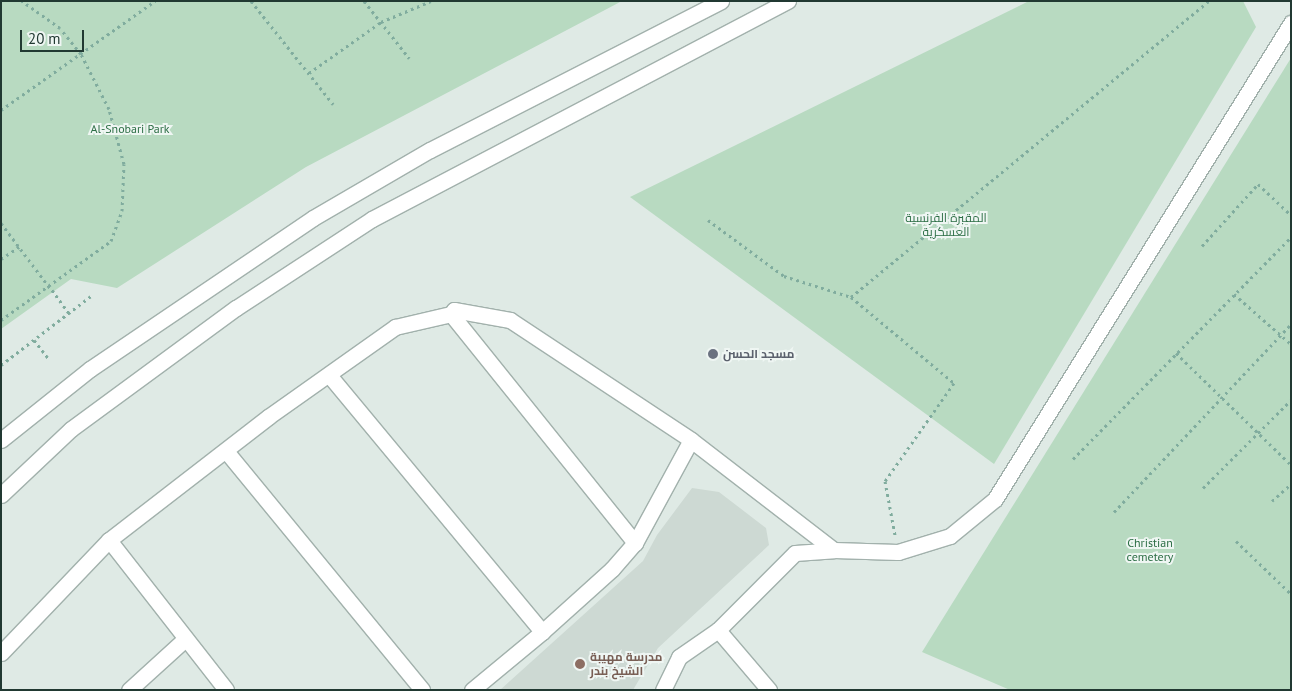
<!DOCTYPE html>
<meta charset="utf-8">
<style>
body{margin:0}
#map{position:relative;width:1292px;height:691px;overflow:hidden;background:#dfeae5;font-family:"PT Sans",Cairo,sans-serif}
div>[style]{position:absolute}
[style*='--x']{left:calc(var(--x)*1px);top:calc(var(--y)*1px);width:calc(var(--w)*1px);rotate:calc(var(--a)*1deg)}
.built>*{inset:0;background:#cdd9d3}
.green>*{inset:0;background:#b8dac1}
.path>*{height:3px;margin-top:-1.5px;transform-origin:0;background:repeating-linear-gradient(90deg,#80ac9e 0 2.5px,transparent 0 6.5px)}
.roads{filter:drop-shadow(1px 0 #a2b1ac) drop-shadow(-1px 0 #a2b1ac) drop-shadow(0 1px #a2b1ac) drop-shadow(0 -1px #a2b1ac)}
.minor>*{height:15px;margin:-7.5px;padding:0 7.5px;transform-origin:7.5px;border-radius:7.5px;background:#fff}
.secondary>*{height:15px;margin:-7.5px;padding:0 7.5px;transform-origin:7.5px;border-radius:7.5px;background:#fff}
.dots>*{width:14px;height:14px;translate:-50% -50%;box-sizing:border-box;border:2px solid #eff6f3;border-radius:50%}
span{translate:-50% -50%;white-space:nowrap;text-align:center;line-height:1.15;-webkit-text-stroke:4px #eff6f3;paint-order:stroke}
.park-label{font-size:12px;color:#2c6e45}
.worship-label{font-size:12px;color:#5b616d;font-weight:700}
.left{translate:0 -50%;text-align:left}
.education-label{font-size:12px;color:#785e54;font-weight:700}
.frame{position:absolute;inset:0;border:2px solid #213932;pointer-events:none}
.scale{position:absolute;left:20px;top:30px;width:64px;height:22px;box-sizing:border-box;border:2px solid #213932;border-top:0;padding-left:6px;font-size:15px;line-height:18px;white-space:nowrap;color:#213932;-webkit-text-stroke:4px #eff6f3;paint-order:stroke}
</style>
<div id="map">
<div class="built">
<div style="clip-path:polygon(692px 488px,719px 492px,766px 528px,769px 545px,658px 648px,633px 690px,500px 690px,643px 561px,657px 535px)"></div>
</div>
<div class="green">
<div style="clip-path:polygon(1px 1px,622px 1px,306px 167px,117px 288px,71px 279px,1px 329px)"></div>
<div style="clip-path:polygon(1029px 1px,1243px 1px,1256px 27px,994px 464px,630px 197px)"></div>
<div style="clip-path:polygon(1291px 58px,1291px 690px,1010px 690px,922px 652px)"></div>
</div>
<div class="path">
<div style="--x:251;--y:1;--w:132;--a:51.5"></div>
<div style="--x:364;--y:1;--w:73;--a:51.7"></div>
<div style="--x:309;--y:73;--w:88;--a:-35.3"></div>
<div style="--x:381;--y:22;--w:54;--a:-22.8"></div>
<div style="--x:1;--y:110;--w:189;--a:-35.3"></div>
<div style="--x:708;--y:220;--w:94;--a:36.4"></div>
<div style="--x:784;--y:276;--w:70;--a:17.4"></div>
<div style="--x:851;--y:297;--w:134;--a:39.9"></div>
<div style="--x:954;--y:383;--w:120;--a:125.1"></div>
<div style="--x:885;--y:481;--w:55;--a:79.5"></div>
<div style="--x:1;--y:223;--w:85;--a:53.1"></div>
<div style="--x:1202;--y:246;--w:84;--a:-47.9"></div>
<div style="--x:1258;--y:184;--w:45;--a:43.2"></div>
<div style="--x:1;--y:259;--w:22;--a:-34"></div>
<div style="--x:52;--y:290;--w:29;--a:54"></div>
<div style="--x:1234;--y:294;--w:76;--a:41.3"></div>
<div style="--x:851;--y:297;--w:465;--a:-39.6"></div>
<div style="--x:1;--y:320;--w:135;--a:-35.7"></div>
<div style="--x:111;--y:241;--w:32;--a:-70"></div>
<div style="--x:122;--y:211;--w:47;--a:-87.6"></div>
<div style="--x:124;--y:164;--w:57;--a:-105.3"></div>
<div style="--x:109;--y:109;--w:62;--a:-117"></div>
<div style="--x:81;--y:54;--w:33;--a:-129"></div>
<div style="--x:60;--y:28;--w:47;--a:-144.6"></div>
<div style="--x:34;--y:340;--w:23;--a:52"></div>
<div style="--x:1176;--y:353;--w:161;--a:44.2"></div>
<div style="--x:1;--y:365;--w:113;--a:-37.5"></div>
<div style="--x:1073;--y:459;--w:311;--a:-45.5"></div>
<div style="--x:1203;--y:488;--w:124;--a:-45"></div>
<div style="--x:1272;--y:501;--w:25;--a:-42"></div>
<div style="--x:1114;--y:512;--w:258;--a:-46.7"></div>
<div style="--x:1236;--y:541;--w:76;--a:43.9"></div>
</div>
<div class="roads">
<div class="minor">
<div style="--x:451;--y:314;--w:294;--a:51.2"></div>
<div style="--x:329;--y:375;--w:334;--a:50.3"></div>
<div style="--x:226;--y:451;--w:309;--a:50.6"></div>
<div style="--x:109;--y:540;--w:190;--a:52"></div>
<div style="--x:718;--y:630;--w:79;--a:49.6"></div>
<div style="--x:1;--y:653;--w:156;--a:-46.3"></div>
<div style="--x:109;--y:540;--w:201;--a:-37.7"></div>
<div style="--x:268;--y:417;--w:156;--a:-35.3"></div>
<div style="--x:395;--y:327;--w:57;--a:-13.1"></div>
<div style="--x:451;--y:314;--w:5;--a:-53"></div>
<div style="--x:454;--y:310;--w:57;--a:10.1"></div>
<div style="--x:510;--y:320;--w:217;--a:33.5"></div>
<div style="--x:691;--y:440;--w:180;--a:37.6"></div>
<div style="--x:129;--y:690;--w:76;--a:-42.3"></div>
<div style="--x:472;--y:690;--w:91;--a:-39.6"></div>
<div style="--x:542;--y:632;--w:94;--a:-42"></div>
<div style="--x:612;--y:569;--w:35;--a:-49"></div>
<div style="--x:635;--y:543;--w:117;--a:-61.5"></div>
<div style="--x:663;--y:690;--w:37;--a:-64"></div>
<div style="--x:679;--y:657;--w:47;--a:-34.7"></div>
<div style="--x:718;--y:630;--w:109;--a:-45"></div>
<div style="--x:795;--y:553;--w:39;--a:-4"></div>
<div style="--x:834;--y:550;--w:64;--a:1.8"></div>
<div style="--x:898;--y:552;--w:54;--a:-17.1"></div>
<div style="--x:950;--y:536;--w:58;--a:-39.4"></div>
<div style="--x:995;--y:499;--w:561;--a:-58.12"></div>
</div>
<div class="secondary">
<div style="--x:1;--y:440;--w:114;--a:-38.6"></div>
<div style="--x:90;--y:369;--w:269;--a:-34.1"></div>
<div style="--x:313;--y:218;--w:135;--a:-30.2"></div>
<div style="--x:430;--y:150;--w:327;--a:-27.1"></div>
<div style="--x:1;--y:495;--w:96;--a:-43.3"></div>
<div style="--x:71;--y:429;--w:205;--a:-36.3"></div>
<div style="--x:236;--y:308;--w:163;--a:-33.2"></div>
<div style="--x:372;--y:219;--w:470;--a:-27.7"></div>
</div>
</div>
<div class="dots">
<div style="left:713px;top:354px;background:#6b7280"></div>
<div style="left:580px;top:664px;background:#8d6e63"></div>
</div>
<div class="park-label">
<span style="left:130px;top:129px">Al-Snobari Park</span>
<span style="left:946px;top:225px">المقبرة الفرنسية<br>العسكرية</span>
<span style="left:1150px;top:550px">Christian<br>cemetery</span>
</div>
<div class="worship-label">
<span class="left" style="left:723px;top:354px">مسجد الحسن</span>
</div>
<div class="education-label">
<span class="left" style="left:590px;top:664px">مدرسة مهيبة<br>الشيخ بندر</span>
</div>
<div class="frame"></div>
<div class="scale">20 m</div>
</div>
